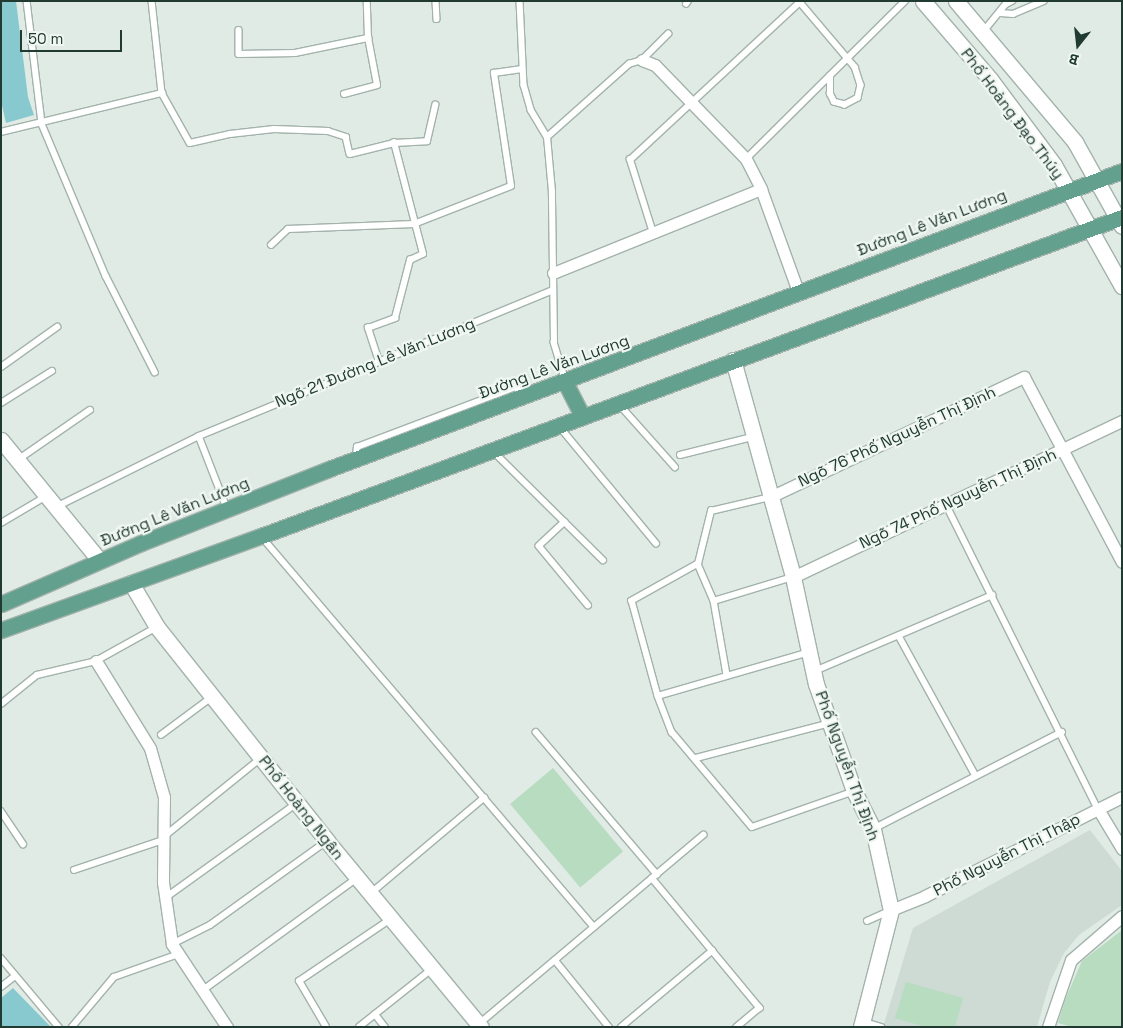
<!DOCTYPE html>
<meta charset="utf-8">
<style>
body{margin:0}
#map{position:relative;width:1123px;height:1028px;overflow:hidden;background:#e0ebe5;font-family:"Space Grotesk",sans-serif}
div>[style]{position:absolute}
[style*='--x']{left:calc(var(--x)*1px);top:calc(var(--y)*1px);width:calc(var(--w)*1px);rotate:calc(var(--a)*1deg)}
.built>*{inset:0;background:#cedad4}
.green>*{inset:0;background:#b8dcc0;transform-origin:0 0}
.water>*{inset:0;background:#88c9d0}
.roads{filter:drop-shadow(1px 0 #a3b3ac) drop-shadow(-1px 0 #a3b3ac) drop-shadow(0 1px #a3b3ac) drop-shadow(0 -1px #a3b3ac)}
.service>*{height:5.5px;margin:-2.75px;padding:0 2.75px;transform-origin:2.75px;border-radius:2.75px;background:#fff}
.minor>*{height:11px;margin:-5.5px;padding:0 5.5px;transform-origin:5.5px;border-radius:5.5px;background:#fff}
.tertiary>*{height:15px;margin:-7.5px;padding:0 7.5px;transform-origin:7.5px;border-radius:7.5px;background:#fff}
.secondary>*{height:15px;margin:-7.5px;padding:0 7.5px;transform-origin:7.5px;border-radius:7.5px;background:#fff}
.primary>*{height:15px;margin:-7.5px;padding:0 7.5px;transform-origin:7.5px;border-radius:7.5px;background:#64a08e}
span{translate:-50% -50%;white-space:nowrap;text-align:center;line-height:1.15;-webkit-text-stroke:4.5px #f0f7f3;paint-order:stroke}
.street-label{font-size:16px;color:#213b32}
.frame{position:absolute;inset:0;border:2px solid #213b32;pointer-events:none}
.north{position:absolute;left:1053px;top:20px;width:50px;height:50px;-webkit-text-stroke:4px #f0f7f3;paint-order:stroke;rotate:196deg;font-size:14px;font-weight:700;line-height:20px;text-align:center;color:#213b32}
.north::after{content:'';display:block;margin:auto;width:18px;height:22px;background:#213b32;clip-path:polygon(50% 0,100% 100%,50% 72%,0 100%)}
.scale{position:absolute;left:20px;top:30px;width:102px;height:22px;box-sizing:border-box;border:2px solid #213b32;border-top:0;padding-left:6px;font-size:15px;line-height:18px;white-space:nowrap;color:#213b32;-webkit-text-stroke:4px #f0f7f3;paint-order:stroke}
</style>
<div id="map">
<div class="built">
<div style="clip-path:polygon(1090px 830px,1122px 871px,1122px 905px,1079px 935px,1064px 953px,1050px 982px,1037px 1027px,883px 1027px,913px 928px)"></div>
</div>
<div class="green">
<div style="left:553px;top:768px;width:109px;height:56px;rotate:50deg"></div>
<div style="clip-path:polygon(1122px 930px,1122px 1027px,1072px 1027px,1058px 1023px,1065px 1000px,1082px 961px)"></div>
<div style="clip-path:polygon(906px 982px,963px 998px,955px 1027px,926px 1027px,895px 1018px)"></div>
</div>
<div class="water">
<div style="clip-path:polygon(1px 1px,16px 1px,28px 97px,34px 115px,6px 123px,1px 101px)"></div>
<div style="clip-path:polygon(13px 988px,51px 1027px,1px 1027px,1px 998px)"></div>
</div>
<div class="roads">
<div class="service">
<div style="--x:27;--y:1;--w:124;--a:83"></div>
<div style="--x:42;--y:124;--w:165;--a:67.2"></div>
<div style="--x:106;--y:276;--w:108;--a:63"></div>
<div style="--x:152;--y:1;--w:93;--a:83.8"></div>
<div style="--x:162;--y:93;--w:57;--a:60.8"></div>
<div style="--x:190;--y:143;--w:41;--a:-12.7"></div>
<div style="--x:230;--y:134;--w:44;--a:-6.5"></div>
<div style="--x:274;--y:129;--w:54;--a:2.1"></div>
<div style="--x:328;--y:131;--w:19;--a:18"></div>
<div style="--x:346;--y:137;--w:17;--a:77"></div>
<div style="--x:350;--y:154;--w:45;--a:-14"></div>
<div style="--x:394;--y:143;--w:33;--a:-3"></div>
<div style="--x:427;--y:141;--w:37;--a:-77"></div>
<div style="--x:436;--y:1;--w:18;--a:87"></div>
<div style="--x:520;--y:1;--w:84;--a:87.3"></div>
<div style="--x:524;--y:85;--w:26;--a:74"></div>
<div style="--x:531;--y:110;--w:31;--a:59"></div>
<div style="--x:799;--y:1;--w:87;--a:49.7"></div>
<div style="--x:855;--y:67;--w:19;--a:72"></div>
<div style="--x:861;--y:85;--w:13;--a:103"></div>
<div style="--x:858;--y:98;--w:15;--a:152"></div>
<div style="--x:845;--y:105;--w:11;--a:-165"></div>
<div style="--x:834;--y:102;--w:9;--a:-117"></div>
<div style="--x:830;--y:94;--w:18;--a:-90"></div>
<div style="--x:686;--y:4;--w:4;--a:-56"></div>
<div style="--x:1001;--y:13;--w:12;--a:5"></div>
<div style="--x:1013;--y:14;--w:33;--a:-23"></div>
<div style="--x:239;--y:30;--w:24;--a:90"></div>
<div style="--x:239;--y:54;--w:56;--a:-1"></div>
<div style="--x:295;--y:53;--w:75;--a:-11.6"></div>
<div style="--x:983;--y:32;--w:36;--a:-51"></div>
<div style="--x:1006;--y:4;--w:7;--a:-27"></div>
<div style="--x:344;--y:94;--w:34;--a:-15"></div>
<div style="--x:377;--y:85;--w:48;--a:-100.8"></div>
<div style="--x:368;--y:38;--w:37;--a:-92"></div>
<div style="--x:1;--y:132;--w:166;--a:-13.6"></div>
<div style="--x:746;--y:159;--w:224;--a:-44.8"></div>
<div style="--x:653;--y:233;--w:77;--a:-107.5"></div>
<div style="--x:630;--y:160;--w:232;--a:-42.9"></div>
<div style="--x:271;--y:245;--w:23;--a:-43"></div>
<div style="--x:288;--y:229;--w:126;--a:-2.3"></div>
<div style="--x:414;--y:224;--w:104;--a:-21.4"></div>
<div style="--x:511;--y:186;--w:114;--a:-98.6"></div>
<div style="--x:494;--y:73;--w:28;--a:-8"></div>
<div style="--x:379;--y:362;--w:36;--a:-108"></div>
<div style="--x:368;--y:328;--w:29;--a:-20"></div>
<div style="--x:395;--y:318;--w:60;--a:-75.5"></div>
<div style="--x:410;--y:260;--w:14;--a:-25"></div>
<div style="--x:423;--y:254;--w:115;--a:-104.6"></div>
<div style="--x:1;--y:367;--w:69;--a:-35.5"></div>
<div style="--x:565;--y:380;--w:39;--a:-107"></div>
<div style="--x:554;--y:343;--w:151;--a:-90.8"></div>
<div style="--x:552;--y:192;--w:55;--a:-95.2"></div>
<div style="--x:547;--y:137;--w:110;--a:-41.7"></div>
<div style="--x:629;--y:64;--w:14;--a:-17"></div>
<div style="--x:642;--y:60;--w:37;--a:-45"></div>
<div style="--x:1;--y:403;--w:60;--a:-32.1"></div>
<div style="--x:620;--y:405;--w:83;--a:48.4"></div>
<div style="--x:560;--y:427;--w:151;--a:50.4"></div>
<div style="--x:199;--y:436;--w:77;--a:68.7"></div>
<div style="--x:493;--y:451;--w:155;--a:44.7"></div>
<div style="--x:680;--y:455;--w:74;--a:-14"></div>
<div style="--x:356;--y:456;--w:9;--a:-84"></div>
<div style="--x:357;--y:447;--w:170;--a:-20.7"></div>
<div style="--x:516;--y:387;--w:10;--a:45"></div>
<div style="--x:19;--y:459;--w:86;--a:-34.6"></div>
<div style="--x:946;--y:504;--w:341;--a:63.5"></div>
<div style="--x:56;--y:507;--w:160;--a:-26.4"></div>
<div style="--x:199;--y:436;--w:381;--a:-22.4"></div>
<div style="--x:565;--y:522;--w:35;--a:137"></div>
<div style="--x:539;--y:546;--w:77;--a:50.3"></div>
<div style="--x:1;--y:523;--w:51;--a:-30.6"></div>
<div style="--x:262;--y:537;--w:512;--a:49.59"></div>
<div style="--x:698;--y:564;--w:76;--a:150.7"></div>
<div style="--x:632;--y:601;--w:98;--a:74.7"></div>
<div style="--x:658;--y:696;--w:39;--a:69"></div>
<div style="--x:672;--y:732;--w:124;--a:49.9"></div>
<div style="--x:752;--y:827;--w:106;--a:-19.3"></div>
<div style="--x:698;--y:564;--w:40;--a:66.6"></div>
<div style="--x:714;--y:601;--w:83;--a:-16.9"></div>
<div style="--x:698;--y:564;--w:55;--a:-76.2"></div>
<div style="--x:711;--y:511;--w:61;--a:-13.3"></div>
<div style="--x:714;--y:601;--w:75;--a:80"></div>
<div style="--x:899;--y:636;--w:158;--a:61.2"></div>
<div style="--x:815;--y:671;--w:193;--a:-23.2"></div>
<div style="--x:658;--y:696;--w:157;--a:-16.2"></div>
<div style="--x:1;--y:704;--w:46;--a:-38.9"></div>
<div style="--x:37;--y:675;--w:61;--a:-13.3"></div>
<div style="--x:96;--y:661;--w:70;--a:-29.1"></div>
<div style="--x:536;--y:732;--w:187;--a:49.6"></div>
<div style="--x:161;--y:735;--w:64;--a:-36.7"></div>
<div style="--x:696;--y:758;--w:138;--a:-14.6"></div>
<div style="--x:1;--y:811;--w:40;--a:56"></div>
<div style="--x:875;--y:828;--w:210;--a:-27.2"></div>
<div style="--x:166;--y:835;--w:121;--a:-39"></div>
<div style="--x:74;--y:870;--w:94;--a:-18.6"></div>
<div style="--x:652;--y:878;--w:169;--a:50.3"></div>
<div style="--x:760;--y:1008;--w:30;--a:140"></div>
<div style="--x:371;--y:893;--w:148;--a:-40.1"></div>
<div style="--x:165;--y:898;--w:161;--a:-35.7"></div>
<div style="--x:867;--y:921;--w:24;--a:-24"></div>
<div style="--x:172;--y:944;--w:42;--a:-26.6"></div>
<div style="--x:210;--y:925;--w:144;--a:-35.7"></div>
<div style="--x:1;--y:958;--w:90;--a:50"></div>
<div style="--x:555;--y:960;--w:86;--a:51.1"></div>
<div style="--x:1;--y:987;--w:18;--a:-38"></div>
<div style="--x:203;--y:990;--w:190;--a:-36"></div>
<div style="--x:375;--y:1014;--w:16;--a:52"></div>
<div style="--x:864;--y:1022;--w:18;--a:16"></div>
<div style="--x:480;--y:1023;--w:292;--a:-40.1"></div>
<div style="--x:72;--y:1027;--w:65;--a:-50"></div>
<div style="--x:114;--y:977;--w:69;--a:-19.5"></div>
<div style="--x:326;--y:1027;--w:53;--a:-120.4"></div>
<div style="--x:299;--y:981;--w:111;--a:-34"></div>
<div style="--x:359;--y:1027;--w:93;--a:-38.5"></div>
<div style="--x:621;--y:1027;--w:119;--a:-39.9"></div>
</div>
<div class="minor">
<div style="--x:642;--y:60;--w:14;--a:21"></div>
<div style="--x:655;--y:65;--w:131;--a:45.9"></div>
<div style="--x:746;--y:159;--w:34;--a:63"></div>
<div style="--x:761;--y:189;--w:112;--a:70.1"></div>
<div style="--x:553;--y:273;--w:224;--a:-22"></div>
<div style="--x:770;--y:497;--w:281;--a:-25.3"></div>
<div style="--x:1024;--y:377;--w:209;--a:62.1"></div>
<div style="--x:793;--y:577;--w:364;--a:-25.4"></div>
<div style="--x:96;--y:661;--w:102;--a:58.2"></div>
<div style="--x:150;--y:748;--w:51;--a:74.1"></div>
<div style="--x:164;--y:797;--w:85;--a:90.7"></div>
<div style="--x:163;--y:882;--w:63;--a:81.7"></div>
<div style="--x:172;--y:944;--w:100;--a:56.5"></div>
<div style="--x:1098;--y:809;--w:47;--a:59"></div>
<div style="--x:891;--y:910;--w:37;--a:-22"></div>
<div style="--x:925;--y:896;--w:220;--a:-26.7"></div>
<div style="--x:1048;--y:1027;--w:71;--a:-71.1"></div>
<div style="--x:1071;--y:960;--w:67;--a:-40.8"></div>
</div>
<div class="tertiary">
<div style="--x:733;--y:360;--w:225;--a:74.5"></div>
<div style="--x:793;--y:577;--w:109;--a:77.9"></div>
<div style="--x:816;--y:684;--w:114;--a:70.4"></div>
<div style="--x:854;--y:791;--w:42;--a:63.4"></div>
<div style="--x:873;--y:829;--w:83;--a:77.5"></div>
<div style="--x:891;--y:910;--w:121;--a:104.4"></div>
<div style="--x:1;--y:440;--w:156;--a:50.7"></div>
<div style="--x:131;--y:583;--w:51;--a:59.4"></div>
<div style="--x:157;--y:627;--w:273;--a:51.5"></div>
<div style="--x:327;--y:841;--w:241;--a:50.4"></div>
</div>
<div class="secondary">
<div style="--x:923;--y:1;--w:103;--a:49.3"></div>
<div style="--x:990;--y:79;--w:107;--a:53.3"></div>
<div style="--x:1054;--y:165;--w:139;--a:60.7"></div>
<div style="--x:956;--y:1;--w:185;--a:49.8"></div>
<div style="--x:1075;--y:142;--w:96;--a:60.8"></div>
</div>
<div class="primary">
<div style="--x:565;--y:382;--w:39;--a:63"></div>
<div style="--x:1;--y:604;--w:153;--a:-23.5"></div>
<div style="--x:141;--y:543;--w:202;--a:-21.5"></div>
<div style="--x:329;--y:469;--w:847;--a:-20.6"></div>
<div style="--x:1;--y:630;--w:276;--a:-19.9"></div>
<div style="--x:261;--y:536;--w:918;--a:-20.33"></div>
</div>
</div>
<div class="street-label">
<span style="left:1012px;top:114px;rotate:53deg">Phố Hoàng Đạo Thúy</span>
<span style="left:932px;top:223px;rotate:-21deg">Đường Lê Văn Lương</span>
<span style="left:375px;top:363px;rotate:-22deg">Ngõ 21 Đường Lê Văn Lương</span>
<span style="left:554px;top:367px;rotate:-20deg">Đường Lê Văn Lương</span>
<span style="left:897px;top:437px;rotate:-25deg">Ngõ 76 Phố Nguyễn Thị Định</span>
<span style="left:958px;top:499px;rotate:-25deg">Ngõ 74 Phố Nguyễn Thị Định</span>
<span style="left:175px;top:512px;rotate:-22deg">Đường Lê Văn Lương</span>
<span style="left:847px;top:766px;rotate:70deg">Phố Nguyễn Thị Định</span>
<span style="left:301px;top:808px;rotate:52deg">Phố Hoàng Ngân</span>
<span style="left:1007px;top:855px;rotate:-27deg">Phố Nguyễn Thị Thập</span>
</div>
<div class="frame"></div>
<div class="north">B</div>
<div class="scale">50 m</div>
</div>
